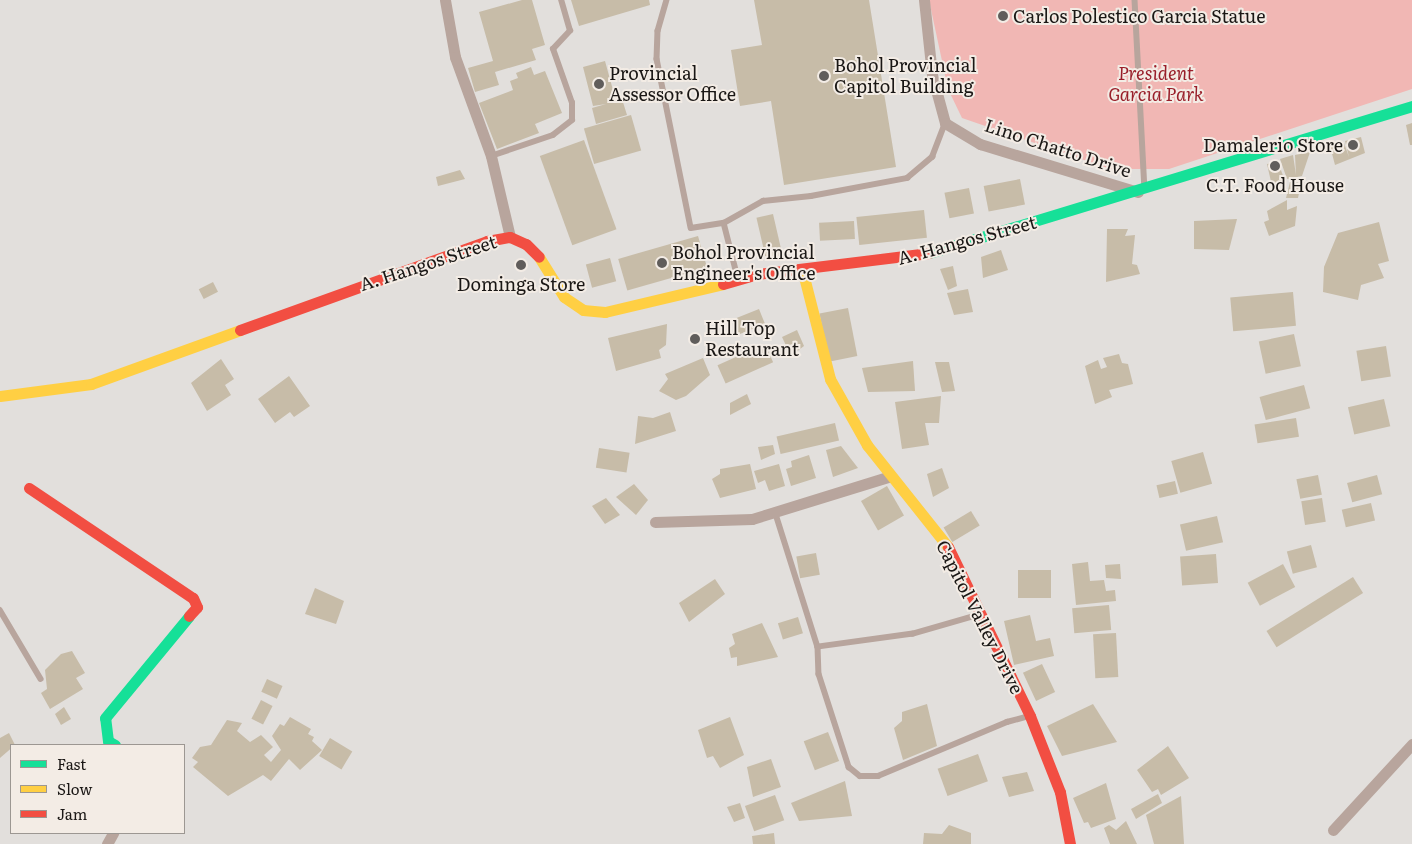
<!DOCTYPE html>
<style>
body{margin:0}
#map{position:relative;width:1412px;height:844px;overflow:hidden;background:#e2dfdc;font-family:Literata,serif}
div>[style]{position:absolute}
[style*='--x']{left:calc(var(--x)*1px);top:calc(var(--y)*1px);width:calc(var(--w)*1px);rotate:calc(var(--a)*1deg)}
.green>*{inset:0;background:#f1b7b4}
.building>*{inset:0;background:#c7bca8;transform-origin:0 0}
.lane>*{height:5.5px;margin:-2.75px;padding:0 2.75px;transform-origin:2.75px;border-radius:2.75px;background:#b8a59d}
.street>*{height:11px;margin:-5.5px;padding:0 5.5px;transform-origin:5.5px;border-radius:5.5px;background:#b8a59d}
.fast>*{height:11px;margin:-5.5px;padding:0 5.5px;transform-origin:5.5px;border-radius:5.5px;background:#16e098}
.slow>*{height:11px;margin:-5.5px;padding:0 5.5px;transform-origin:5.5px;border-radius:5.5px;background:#ffcf43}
.jam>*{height:11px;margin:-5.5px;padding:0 5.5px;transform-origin:5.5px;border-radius:5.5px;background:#f24e42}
.dots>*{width:14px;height:14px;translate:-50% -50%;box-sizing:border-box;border:2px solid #f3ece5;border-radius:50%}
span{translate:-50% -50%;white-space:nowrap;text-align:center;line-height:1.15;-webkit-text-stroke:4px #f3ece5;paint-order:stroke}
.poi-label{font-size:18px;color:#1a1715}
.left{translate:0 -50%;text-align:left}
.right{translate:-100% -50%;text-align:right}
.park-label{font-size:18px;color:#991f2a;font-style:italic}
.street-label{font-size:18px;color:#1a1715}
.legend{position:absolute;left:10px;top:744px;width:175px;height:90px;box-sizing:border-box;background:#f3ece5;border:1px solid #9c9792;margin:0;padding:6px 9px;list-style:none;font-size:15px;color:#1a1715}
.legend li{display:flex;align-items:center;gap:10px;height:25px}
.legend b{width:25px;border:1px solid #9c9792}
</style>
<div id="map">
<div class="green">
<div style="clip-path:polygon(929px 0,1412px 0,1412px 89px,1169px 169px,1110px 169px,962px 118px,948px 89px)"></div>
</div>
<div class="building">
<div style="clip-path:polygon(522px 0,532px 0,545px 45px,532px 49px,536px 60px,495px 72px,499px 85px,475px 92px,468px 68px,493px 61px,479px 12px)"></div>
<div style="clip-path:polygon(571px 0,649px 0,650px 5px,579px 26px)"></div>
<div style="clip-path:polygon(754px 0,869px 0,896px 167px,784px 185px,771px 101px,740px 106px,731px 50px,762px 45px)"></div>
<div style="clip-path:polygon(605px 61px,616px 101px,622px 99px,627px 115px,596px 124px,592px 108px,606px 104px,593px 106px,583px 67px)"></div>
<div style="clip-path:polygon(531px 67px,534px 75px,545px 71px,562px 113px,535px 124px,539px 133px,497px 149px,479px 103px,513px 90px,510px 81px,518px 78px,516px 73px)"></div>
<div style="left:631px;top:115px;width:37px;height:49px;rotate:74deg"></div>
<div style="clip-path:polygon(1412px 123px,1412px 145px,1410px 145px,1406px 125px)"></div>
<div style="clip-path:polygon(1361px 137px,1365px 153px,1335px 165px,1330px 146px,1344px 143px,1349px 157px,1345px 141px)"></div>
<div style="left:584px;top:140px;width:95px;height:47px;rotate:70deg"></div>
<div style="clip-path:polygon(1310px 152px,1302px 176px,1287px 179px,1280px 159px,1293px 155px,1296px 175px,1295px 155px)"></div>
<div style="clip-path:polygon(1278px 162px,1285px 181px,1272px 186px,1267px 164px)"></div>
<div style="clip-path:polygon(460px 170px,465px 179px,438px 186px,436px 177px)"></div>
<div style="left:1020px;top:179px;width:26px;height:37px;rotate:79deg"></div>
<div style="clip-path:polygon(1290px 182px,1301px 183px,1298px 198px,1286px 198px)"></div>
<div style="left:969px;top:188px;width:26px;height:25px;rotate:79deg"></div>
<div style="clip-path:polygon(1287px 200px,1287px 210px,1297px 206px,1295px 226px,1269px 236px,1264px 222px,1269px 220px,1267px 211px)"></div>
<div style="left:924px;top:210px;width:28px;height:68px;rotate:84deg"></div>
<div style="left:773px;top:214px;width:44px;height:17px;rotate:77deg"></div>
<div style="clip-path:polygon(1237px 219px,1229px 250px,1194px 249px,1194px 221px)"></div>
<div style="left:854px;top:221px;width:18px;height:35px;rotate:87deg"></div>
<div style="clip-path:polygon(1379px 222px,1389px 261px,1378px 264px,1384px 278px,1361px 285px,1358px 300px,1323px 292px,1324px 267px,1338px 233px)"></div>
<div style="clip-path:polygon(1107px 229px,1128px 229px,1125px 236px,1135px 235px,1132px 264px,1137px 265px,1140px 274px,1106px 282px)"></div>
<div style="left:698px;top:236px;width:33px;height:83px;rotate:74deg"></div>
<div style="clip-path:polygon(1001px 250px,1008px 270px,983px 278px,981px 257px)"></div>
<div style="left:610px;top:258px;width:24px;height:25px;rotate:75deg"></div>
<div style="clip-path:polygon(953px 266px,957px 286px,948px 290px,940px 269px)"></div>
<div style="left:213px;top:282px;width:11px;height:16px;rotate:63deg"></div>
<div style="clip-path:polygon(968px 289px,973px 312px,954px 315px,947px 293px)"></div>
<div style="left:1293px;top:292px;width:34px;height:63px;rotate:85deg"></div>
<div style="left:848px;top:308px;width:49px;height:29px;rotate:79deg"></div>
<div style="left:759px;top:309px;width:16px;height:29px;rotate:68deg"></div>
<div style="clip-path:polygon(667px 324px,666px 345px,659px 350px,661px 358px,616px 371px,608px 338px)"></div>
<div style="clip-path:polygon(797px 330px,804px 346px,791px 356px,782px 337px)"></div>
<div style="left:1294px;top:334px;width:33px;height:36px;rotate:78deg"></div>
<div style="left:765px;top:344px;width:20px;height:52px;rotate:66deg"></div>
<div style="left:1386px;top:346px;width:31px;height:30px;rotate:81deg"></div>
<div style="clip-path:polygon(1119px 354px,1122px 363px,1128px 364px,1133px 384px,1109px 390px,1112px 397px,1095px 404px,1085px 366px,1098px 360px,1101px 369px,1107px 367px,1103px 358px)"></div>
<div style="clip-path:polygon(703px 358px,710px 375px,686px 396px,676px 400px,659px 391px,668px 379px,665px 374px)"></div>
<div style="clip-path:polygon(221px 359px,234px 379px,225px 385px,231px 395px,207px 411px,191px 383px)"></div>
<div style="clip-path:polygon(913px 361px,915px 391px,868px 392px,862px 368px)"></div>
<div style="clip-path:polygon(935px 362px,949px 362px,955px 391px,942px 392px)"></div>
<div style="clip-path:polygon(289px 376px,310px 406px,294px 417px,290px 412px,275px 423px,258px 399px)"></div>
<div style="left:1304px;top:385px;width:24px;height:46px;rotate:75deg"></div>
<div style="clip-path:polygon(747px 394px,751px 404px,730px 415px,730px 403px)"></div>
<div style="clip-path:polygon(941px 396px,939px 423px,925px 423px,929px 445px,902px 449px,895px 402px)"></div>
<div style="left:1384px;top:399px;width:28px;height:37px;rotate:77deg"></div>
<div style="clip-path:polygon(670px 412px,676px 431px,635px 444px,638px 416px,653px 418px)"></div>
<div style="left:1296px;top:418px;width:19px;height:42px;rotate:81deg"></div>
<div style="left:835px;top:423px;width:18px;height:60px;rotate:77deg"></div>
<div style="clip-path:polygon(773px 445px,775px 454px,761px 460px,758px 447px)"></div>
<div style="clip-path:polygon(841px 446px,858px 468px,833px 477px,826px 450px)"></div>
<div style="left:599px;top:448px;width:31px;height:20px;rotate:9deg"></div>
<div style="left:1203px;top:452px;width:33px;height:33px;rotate:74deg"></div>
<div style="clip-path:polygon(809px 455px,816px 478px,791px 486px,786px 469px,792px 467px,791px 461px)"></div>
<div style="clip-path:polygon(750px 464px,756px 489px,720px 498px,712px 479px,720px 474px,720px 469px)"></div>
<div style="clip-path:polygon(779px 464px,785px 486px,769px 491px,765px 480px,758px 483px,754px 471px)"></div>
<div style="clip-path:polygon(942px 468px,949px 488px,933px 497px,927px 474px)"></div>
<div style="left:1318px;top:475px;width:20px;height:22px;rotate:79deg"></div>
<div style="left:1377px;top:475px;width:20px;height:31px;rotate:75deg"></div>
<div style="left:1175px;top:481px;width:13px;height:19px;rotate:77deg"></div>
<div style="clip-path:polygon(634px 484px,648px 500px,636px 515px,616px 497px)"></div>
<div style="left:887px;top:486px;width:34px;height:30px;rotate:60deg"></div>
<div style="clip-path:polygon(606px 498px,620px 515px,605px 524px,592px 506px)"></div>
<div style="left:1322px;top:498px;width:24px;height:21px;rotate:81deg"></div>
<div style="left:1371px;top:503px;width:18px;height:30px;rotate:77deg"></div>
<div style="left:971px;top:511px;width:17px;height:32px;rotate:59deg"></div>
<div style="left:1217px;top:516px;width:27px;height:38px;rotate:77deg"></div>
<div style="left:1311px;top:545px;width:23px;height:25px;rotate:75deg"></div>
<div style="left:816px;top:553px;width:22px;height:20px;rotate:80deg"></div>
<div style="left:1216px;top:554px;width:29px;height:36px;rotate:86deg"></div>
<div style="clip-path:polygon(1088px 562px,1090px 581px,1104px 580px,1106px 591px,1115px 590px,1116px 601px,1076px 605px,1072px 564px)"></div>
<div style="clip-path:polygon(1120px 564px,1121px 579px,1106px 578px,1105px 565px)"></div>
<div style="left:1283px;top:564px;width:26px;height:40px;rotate:62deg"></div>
<div style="left:1018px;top:570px;width:33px;height:28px"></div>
<div style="left:1353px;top:577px;width:19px;height:102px;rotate:58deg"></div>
<div style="clip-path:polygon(715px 579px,725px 594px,689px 622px,679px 603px)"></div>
<div style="clip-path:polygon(315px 588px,344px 601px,336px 624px,305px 614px)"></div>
<div style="left:1109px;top:605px;width:25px;height:37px;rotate:85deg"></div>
<div style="clip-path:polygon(1030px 615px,1036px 641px,1050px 638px,1054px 656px,1014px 665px,1004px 621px)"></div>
<div style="left:798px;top:617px;width:17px;height:21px;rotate:73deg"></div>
<div style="clip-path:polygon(762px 623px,778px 657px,737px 666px,737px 657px,731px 658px,729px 648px,735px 644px,732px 634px)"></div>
<div style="left:1116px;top:633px;width:44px;height:23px;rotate:87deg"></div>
<div style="clip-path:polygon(72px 651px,85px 673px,76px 678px,83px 689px,50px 709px,41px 693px,47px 689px,45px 670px,61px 654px)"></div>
<div style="left:1042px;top:664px;width:31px;height:21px;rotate:65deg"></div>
<div style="left:267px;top:679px;width:17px;height:14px;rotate:24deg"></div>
<div style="left:261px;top:700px;width:13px;height:21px;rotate:27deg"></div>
<div style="clip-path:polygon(927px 704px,937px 746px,903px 760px,894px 728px,902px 721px,902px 712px)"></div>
<div style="clip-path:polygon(1093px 704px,1117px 742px,1062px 756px,1047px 726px)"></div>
<div style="clip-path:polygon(64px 707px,71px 719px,61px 725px,55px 714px)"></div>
<div style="clip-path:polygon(290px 717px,311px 729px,308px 734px,314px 737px,312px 741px,322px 750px,300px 770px,289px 759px,271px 781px,263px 775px,228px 796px,193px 767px,198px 762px,192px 758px,200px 747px,211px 745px,227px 720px,242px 723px,237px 731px,250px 742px,261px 735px,273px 747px,264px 755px,271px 762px,281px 750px,272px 736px,280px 724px,284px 726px)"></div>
<div style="clip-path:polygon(730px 717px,744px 755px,720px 768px,713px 756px,707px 758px,698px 730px)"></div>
<div style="left:828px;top:732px;width:31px;height:26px;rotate:69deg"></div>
<div style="clip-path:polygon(9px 733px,15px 745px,0 758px,0 738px)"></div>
<div style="left:330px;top:738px;width:26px;height:21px;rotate:31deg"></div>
<div style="clip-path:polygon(1168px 746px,1189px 778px,1161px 795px,1158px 789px,1152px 792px,1137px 770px)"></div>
<div style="left:978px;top:754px;width:29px;height:43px;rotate:70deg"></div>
<div style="clip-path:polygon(771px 759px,781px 787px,753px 797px,747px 767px)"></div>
<div style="clip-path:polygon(1027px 772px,1034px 791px,1009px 797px,1002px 777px)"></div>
<div style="clip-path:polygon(845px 781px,852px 816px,799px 821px,791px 803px)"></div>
<div style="clip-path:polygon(1106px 783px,1116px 819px,1091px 828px,1088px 822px,1084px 823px,1073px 798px)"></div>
<div style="clip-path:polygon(1158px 794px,1162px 803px,1136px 819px,1131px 809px)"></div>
<div style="left:775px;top:795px;width:27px;height:32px;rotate:70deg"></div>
<div style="clip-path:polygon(1181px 796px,1184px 844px,1154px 844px,1146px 815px)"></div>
<div style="clip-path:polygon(740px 803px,745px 818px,734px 822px,727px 807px)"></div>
<div style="clip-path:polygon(1126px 821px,1137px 844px,1110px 844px,1104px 828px,1109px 825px,1116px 830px)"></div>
<div style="clip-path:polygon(949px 825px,971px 833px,971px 844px,923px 844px,924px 833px,942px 834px)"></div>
<div style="clip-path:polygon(774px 833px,775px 844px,753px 844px,752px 836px)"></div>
</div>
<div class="lane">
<div style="--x:667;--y:0;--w:32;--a:106"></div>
<div style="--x:658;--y:31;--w:28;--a:92"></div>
<div style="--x:657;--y:59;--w:172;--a:78.6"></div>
<div style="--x:691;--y:228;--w:33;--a:-9"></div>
<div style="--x:724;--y:223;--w:57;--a:75.7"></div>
<div style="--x:1135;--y:0;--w:189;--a:87"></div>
<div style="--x:491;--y:156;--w:65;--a:-18.7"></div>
<div style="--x:553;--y:135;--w:24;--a:-38"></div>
<div style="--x:572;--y:120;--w:17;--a:-90"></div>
<div style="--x:572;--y:103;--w:57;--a:-109.4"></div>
<div style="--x:553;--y:49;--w:25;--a:-47"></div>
<div style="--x:570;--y:31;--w:32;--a:-106"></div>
<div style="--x:724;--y:223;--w:45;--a:-29.4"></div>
<div style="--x:763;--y:201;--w:48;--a:-5.9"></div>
<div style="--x:811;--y:196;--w:98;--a:-10.6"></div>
<div style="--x:907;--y:178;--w:33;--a:-40"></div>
<div style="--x:932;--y:157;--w:36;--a:-69"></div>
<div style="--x:775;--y:511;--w:143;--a:72.5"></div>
<div style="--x:0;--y:610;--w:80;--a:59.3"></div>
<div style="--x:979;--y:615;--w:69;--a:163.9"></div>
<div style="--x:913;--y:634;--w:96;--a:172.2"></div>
<div style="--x:818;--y:647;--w:27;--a:88"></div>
<div style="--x:819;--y:674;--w:98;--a:72.1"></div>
<div style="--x:849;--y:767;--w:14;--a:39"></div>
<div style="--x:860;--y:776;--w:18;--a:0"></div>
<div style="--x:878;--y:776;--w:140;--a:-22.7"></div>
<div style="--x:1007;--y:722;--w:23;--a:-15"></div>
</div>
<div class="street">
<div style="--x:445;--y:0;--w:58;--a:80"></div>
<div style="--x:455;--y:57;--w:105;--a:70"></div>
<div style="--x:491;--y:156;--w:83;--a:76.8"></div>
<div style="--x:924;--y:0;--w:75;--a:83.9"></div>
<div style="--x:932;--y:75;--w:50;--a:74.8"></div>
<div style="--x:945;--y:123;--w:41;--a:31"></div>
<div style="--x:980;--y:144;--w:165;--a:16.9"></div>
<div style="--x:655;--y:522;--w:97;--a:-1.8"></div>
<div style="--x:752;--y:519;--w:145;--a:-17.2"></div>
<div style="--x:1333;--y:830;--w:117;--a:-47.4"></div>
<div style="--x:107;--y:844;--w:13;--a:-61"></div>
</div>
<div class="fast">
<div style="--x:929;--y:253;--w:505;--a:-16.93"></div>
<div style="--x:115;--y:745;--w:8;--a:-150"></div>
<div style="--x:108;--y:741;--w:23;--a:-97"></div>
<div style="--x:105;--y:718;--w:132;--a:-50.5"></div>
</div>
<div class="slow">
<div style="--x:539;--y:257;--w:47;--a:58"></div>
<div style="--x:564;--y:297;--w:23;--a:34"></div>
<div style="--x:583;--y:310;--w:22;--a:5"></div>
<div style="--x:605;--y:312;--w:121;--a:-13.3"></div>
<div style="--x:802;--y:269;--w:114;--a:75.7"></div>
<div style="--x:830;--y:379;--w:76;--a:60.7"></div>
<div style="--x:867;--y:445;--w:130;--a:51.5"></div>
<div style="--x:0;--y:396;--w:92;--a:-7.5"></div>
<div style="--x:91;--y:384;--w:158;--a:-19.9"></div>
</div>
<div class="jam">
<div style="--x:723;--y:284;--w:36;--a:-16"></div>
<div style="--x:758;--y:274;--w:172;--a:-7"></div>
<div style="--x:240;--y:330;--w:263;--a:-19.8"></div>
<div style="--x:487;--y:241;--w:23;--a:-10"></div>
<div style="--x:510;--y:237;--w:17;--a:24"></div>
<div style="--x:526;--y:244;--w:18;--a:45"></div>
<div style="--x:29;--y:488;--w:197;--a:33.9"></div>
<div style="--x:193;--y:598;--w:10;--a:66"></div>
<div style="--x:197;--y:607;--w:12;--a:132"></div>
<div style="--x:948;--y:547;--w:188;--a:64.1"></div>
<div style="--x:1030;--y:716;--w:82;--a:68.5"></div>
<div style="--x:1060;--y:792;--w:53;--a:79.1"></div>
</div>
<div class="dots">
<div style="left:1003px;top:16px;background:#605d5b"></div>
<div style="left:824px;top:76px;background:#605d5b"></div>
<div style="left:599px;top:84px;background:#605d5b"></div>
<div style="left:1353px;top:145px;background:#605d5b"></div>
<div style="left:1275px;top:166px;background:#605d5b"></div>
<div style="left:662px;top:263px;background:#605d5b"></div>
<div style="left:521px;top:265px;background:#605d5b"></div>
<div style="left:695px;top:339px;background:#605d5b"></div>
</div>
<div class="poi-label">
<span class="left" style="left:1013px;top:16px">Carlos Polestico Garcia Statue</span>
<span class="left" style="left:834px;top:76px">Bohol Provincial<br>Capitol Building</span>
<span class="left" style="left:609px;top:84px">Provincial<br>Assessor Office</span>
<span class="right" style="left:1343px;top:145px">Damalerio Store</span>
<span style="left:1275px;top:185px">C.T. Food House</span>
<span class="left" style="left:672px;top:263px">Bohol Provincial<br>Engineer's Office</span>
<span style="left:521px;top:284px">Dominga Store</span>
<span class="left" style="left:705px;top:339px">Hill Top<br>Restaurant</span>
</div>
<div class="park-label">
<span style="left:1156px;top:84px">President<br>Garcia Park</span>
</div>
<div class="street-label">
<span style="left:1058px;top:148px;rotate:18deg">Lino Chatto Drive</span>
<span style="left:967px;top:240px;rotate:-15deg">A. Hangos Street</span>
<span style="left:428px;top:263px;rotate:-18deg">A. Hangos Street</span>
<span style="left:980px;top:617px;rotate:63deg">Capitol Valley Drive</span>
</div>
<ul class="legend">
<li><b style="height:6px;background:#16e098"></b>Fast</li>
<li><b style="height:6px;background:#ffcf43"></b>Slow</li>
<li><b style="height:6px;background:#f24e42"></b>Jam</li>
</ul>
</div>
